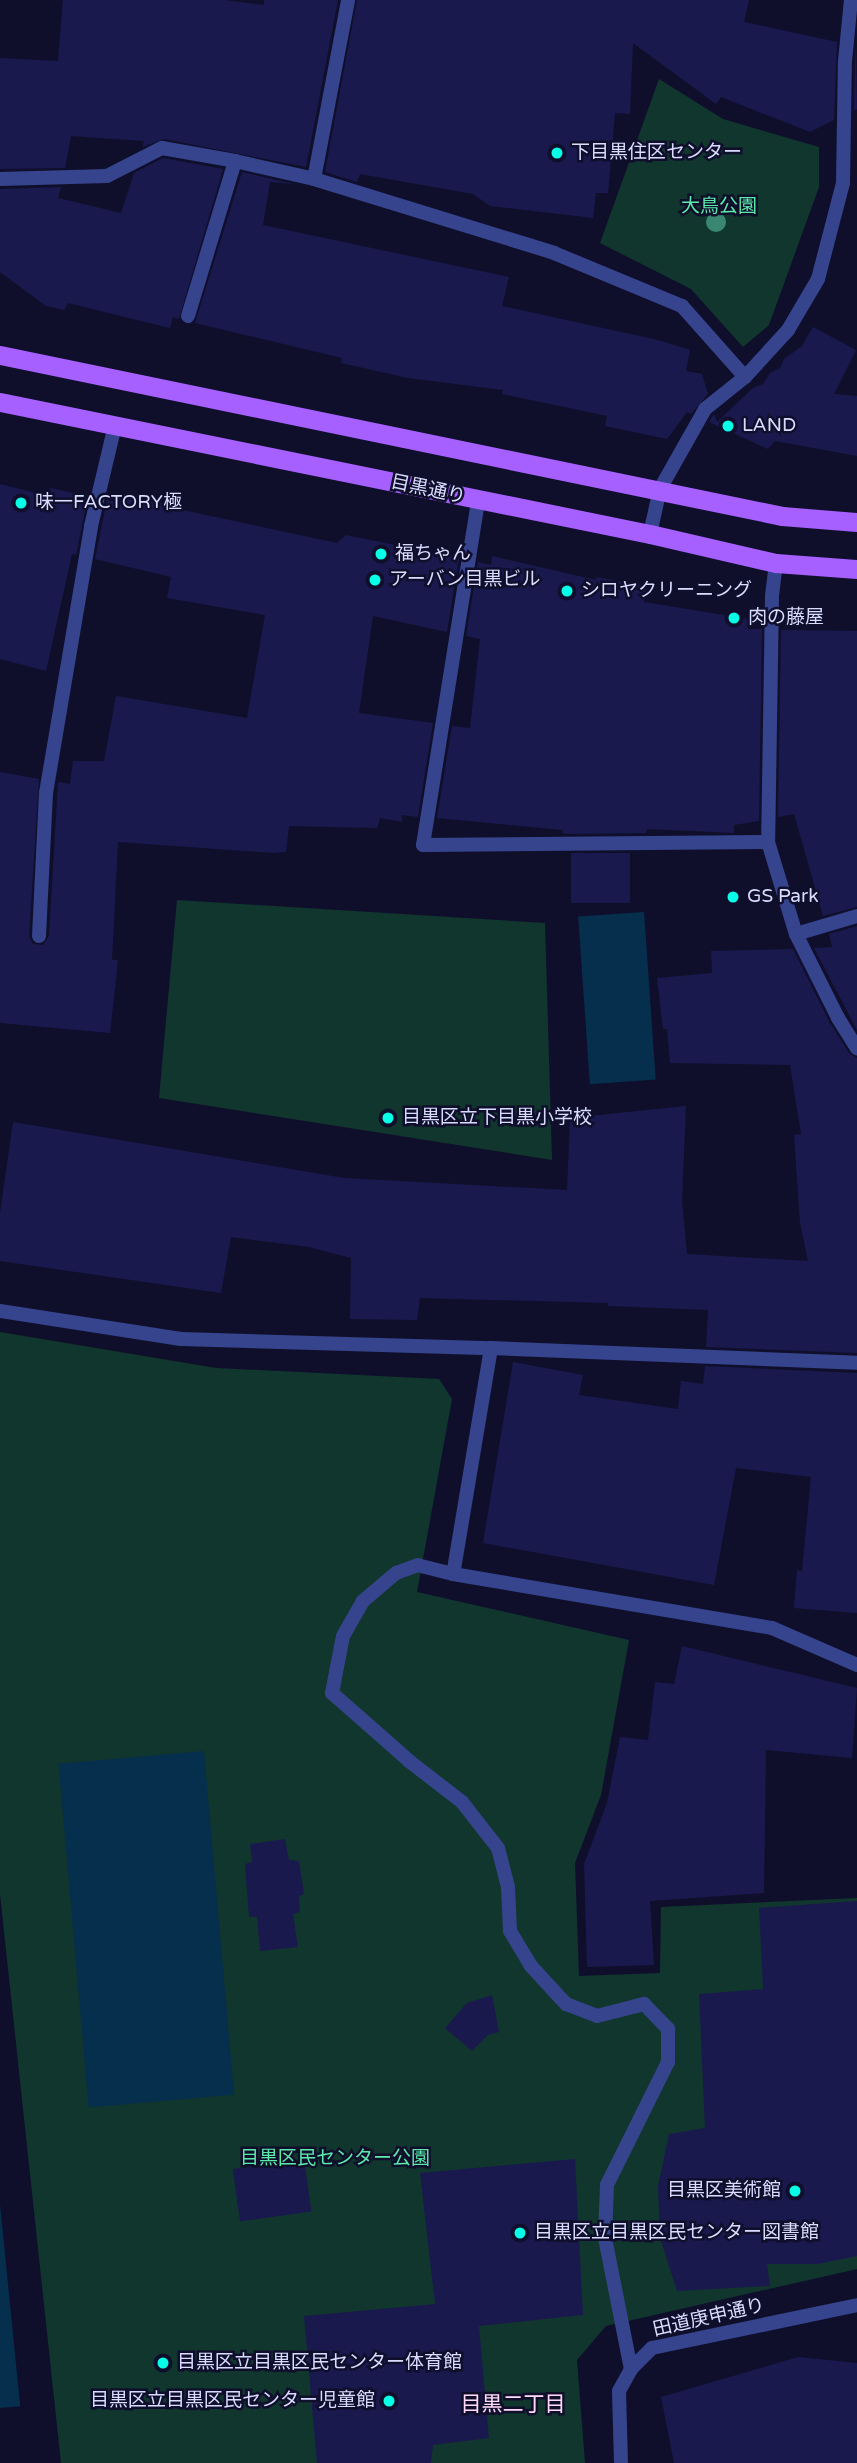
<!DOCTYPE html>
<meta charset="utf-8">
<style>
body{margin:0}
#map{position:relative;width:857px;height:2463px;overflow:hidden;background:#0f0f2c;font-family:"Varela Round","Noto Sans JP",sans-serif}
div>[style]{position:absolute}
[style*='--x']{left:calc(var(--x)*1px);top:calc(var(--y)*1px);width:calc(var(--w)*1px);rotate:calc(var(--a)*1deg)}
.green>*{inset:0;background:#11362e}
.water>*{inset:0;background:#062e4d;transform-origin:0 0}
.pier>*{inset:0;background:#0f0f2c}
.building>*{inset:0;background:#1a194e;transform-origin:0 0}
.service>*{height:14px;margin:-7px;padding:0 7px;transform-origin:7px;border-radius:7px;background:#36448e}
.minor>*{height:14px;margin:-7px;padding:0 7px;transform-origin:7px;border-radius:7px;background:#36448e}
.primary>*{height:19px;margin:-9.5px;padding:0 9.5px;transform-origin:9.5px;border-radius:9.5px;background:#a560ff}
.trees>*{width:20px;height:20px;margin:-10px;border-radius:50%;background:#398771}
.dots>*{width:19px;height:19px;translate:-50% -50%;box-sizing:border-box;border:4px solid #0f0f2c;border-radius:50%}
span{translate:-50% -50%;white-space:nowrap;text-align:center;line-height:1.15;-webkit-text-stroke:5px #0f0f2c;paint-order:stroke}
.poi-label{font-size:19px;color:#d9dcff}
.left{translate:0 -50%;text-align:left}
.right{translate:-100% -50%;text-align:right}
.park-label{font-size:19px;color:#5beaaa}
.street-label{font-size:19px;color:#d9dcff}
.neighbourhood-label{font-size:21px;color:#ffdbf9}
</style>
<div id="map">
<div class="green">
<div style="clip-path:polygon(659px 79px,723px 119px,819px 147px,819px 187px,769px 325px,743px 347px,691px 289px,600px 243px)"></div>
<div style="clip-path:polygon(177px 900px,545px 923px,552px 1160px,159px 1098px)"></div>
<div style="clip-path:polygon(0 1332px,216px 1368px,439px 1379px,452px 1399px,417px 1592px,629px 1640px,601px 1795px,575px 1863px,579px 1976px,660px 1973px,661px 1907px,857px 1898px,857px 2269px,606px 2326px,577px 2360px,585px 2463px,61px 2463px,0 1894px)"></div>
</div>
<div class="water">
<div style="left:644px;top:912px;width:168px;height:66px;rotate:86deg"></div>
<div style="left:204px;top:1751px;width:345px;height:146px;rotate:85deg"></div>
<div style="clip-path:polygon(0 2204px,24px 2444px,0 2463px)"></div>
</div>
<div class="pier">
<div style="clip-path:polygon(24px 2406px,29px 2463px,0 2463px,0 2408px)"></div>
</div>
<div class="building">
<div style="clip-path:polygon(63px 0,225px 0,264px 5px,264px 0,338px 0,306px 167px,164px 139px,142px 147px,144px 141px,71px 136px,65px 168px,0 169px,0 58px,58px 61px)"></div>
<div style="clip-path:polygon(357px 0,749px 0,744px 22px,837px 42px,834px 120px,810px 132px,721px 97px,716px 104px,633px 43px,630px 114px,615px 113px,608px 193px,596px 193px,593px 218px,490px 206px,473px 194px,360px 174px,357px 182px,325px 172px)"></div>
<div style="clip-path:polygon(856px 46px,857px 109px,854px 111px,855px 62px)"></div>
<div style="clip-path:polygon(163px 158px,223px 169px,179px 319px,173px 317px,170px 328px,68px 303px,64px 310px,46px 306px,0 272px,0 189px,61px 187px,58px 198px,121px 213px,134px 173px)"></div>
<div style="clip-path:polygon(242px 172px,294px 184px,270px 182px,263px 225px,509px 277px,502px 306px,658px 340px,690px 350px,686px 371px,702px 374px,708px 394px,691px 414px,687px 412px,667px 439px,605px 426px,607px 416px,502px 394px,503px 390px,408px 378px,341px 363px,342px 358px,195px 323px)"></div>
<div style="clip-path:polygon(813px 327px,856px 350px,834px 394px,857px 396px,857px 456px,775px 441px,768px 449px,709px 422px,714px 414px,717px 422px,753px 388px,763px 384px,770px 373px,780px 368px,784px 359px,802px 346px)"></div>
<div style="clip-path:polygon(0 484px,48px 496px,50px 488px,88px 496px,76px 555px,72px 554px,46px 671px,0 659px)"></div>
<div style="clip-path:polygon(119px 495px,170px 504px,169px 507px,337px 543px,346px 535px,459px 558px,447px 632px,373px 616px,359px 713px,433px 723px,418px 817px,402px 815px,402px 822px,380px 818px,377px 828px,289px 826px,286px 852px,274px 853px,118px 842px,112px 960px,118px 960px,110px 1033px,0 1023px,0 772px,39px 779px,29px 936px,33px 944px,43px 945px,49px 936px,58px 782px,70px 784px,73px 761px,104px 761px,116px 696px,247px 718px,265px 615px,167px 598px,171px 577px,95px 559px,107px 500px,118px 502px)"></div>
<div style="clip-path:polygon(492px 556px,596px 580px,596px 577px,647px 586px,644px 602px,748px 619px,748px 629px,762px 629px,759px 821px,734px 825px,734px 833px,647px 829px,646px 833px,569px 834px,562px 833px,563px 830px,437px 818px,452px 726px,470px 728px,480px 639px,466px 636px,478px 562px,491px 565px)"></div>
<div style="clip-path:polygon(781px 630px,857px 631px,857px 907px,823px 916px,794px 814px,778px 817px)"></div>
<div style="left:571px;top:853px;width:59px;height:50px"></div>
<div style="clip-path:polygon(857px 926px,857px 1030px,814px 948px,832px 947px,829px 934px)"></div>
<div style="clip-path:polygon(793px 949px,830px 1023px,849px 1053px,857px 1058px,857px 1353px,706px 1347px,708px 1310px,608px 1306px,608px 1303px,420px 1298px,417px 1320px,350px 1319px,351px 1258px,309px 1247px,231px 1237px,221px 1293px,0 1261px,0 1213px,13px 1122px,344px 1178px,567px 1190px,570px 1118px,686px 1106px,682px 1200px,687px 1254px,808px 1261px,800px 1223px,794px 1135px,801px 1134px,790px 1065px,670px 1063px,667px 1029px,663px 1029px,657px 978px,712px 973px,711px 951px)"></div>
<div style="clip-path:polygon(513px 1362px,583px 1375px,579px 1395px,678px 1409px,681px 1381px,703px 1384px,705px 1366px,857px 1373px,857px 1613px,794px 1608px,797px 1570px,802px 1571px,811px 1477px,736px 1468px,714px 1585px,483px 1543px)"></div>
<div style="clip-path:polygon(682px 1646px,857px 1688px,852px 1758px,766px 1750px,764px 1893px,650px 1901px,654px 1965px,587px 1967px,584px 1864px,607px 1803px,620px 1737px,648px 1740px,655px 1682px,674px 1684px)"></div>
<div style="clip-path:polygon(285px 1839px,289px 1860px,299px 1861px,304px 1894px,299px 1896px,300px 1912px,293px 1914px,298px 1947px,260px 1951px,257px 1917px,249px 1917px,245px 1864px,252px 1862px,250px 1844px)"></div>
<div style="clip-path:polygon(857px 1901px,857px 2256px,818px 2264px,767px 2264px,770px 2286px,677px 2291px,660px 2238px,658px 2186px,669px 2134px,705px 2128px,699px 1994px,763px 1989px,759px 1908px)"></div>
<div style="clip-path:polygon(492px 1995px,499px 2032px,488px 2035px,472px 2051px,445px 2028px,467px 2003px)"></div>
<div style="left:304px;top:2159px;width:53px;height:72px;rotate:82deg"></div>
<div style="clip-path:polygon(575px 2159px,583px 2315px,479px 2326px,489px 2438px,433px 2445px,431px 2463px,317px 2463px,304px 2316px,435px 2304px,420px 2173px)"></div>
<div style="clip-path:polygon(798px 2357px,857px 2363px,857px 2463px,674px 2463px,661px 2397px)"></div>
</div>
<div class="service">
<div style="--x:0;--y:179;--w:107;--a:-1.6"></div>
<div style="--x:107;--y:176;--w:62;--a:-27"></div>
<div style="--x:162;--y:148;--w:74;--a:10.1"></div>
<div style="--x:235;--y:161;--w:81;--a:12.8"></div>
<div style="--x:314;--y:179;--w:251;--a:17.1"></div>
<div style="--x:554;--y:253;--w:139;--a:22.5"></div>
<div style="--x:682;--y:306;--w:95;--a:48.4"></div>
<div style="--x:314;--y:179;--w:182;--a:-79.2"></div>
<div style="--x:188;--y:316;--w:162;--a:-73.1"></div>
<div style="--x:423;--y:845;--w:345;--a:-0.5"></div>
<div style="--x:796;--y:934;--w:64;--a:-16.4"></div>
<div style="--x:39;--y:936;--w:143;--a:-87.2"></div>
<div style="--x:46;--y:793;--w:271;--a:-80.4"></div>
<div style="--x:91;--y:526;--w:104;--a:-76.6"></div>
<div style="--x:491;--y:1348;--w:366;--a:2.3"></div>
<div style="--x:453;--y:1574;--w:36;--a:-166"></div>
<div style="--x:418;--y:1565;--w:23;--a:160"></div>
<div style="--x:396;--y:1573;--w:43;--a:139.7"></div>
<div style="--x:363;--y:1601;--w:40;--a:119.7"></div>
<div style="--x:343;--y:1636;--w:58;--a:100.9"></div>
<div style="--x:332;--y:1693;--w:103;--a:41.4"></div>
<div style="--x:409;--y:1761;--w:67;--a:37.7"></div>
<div style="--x:462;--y:1802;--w:58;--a:52"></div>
<div style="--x:498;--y:1848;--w:40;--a:75.6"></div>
<div style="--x:508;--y:1887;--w:44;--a:87.4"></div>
<div style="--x:510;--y:1931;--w:41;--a:59"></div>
<div style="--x:531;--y:1966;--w:52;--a:47.4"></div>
<div style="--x:566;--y:2004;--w:33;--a:21"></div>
<div style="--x:597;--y:2016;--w:49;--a:-14.3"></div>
<div style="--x:644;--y:2004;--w:35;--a:46"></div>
<div style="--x:668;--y:2029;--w:33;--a:90"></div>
<div style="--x:668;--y:2062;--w:137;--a:116.4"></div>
<div style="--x:607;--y:2185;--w:53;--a:92.2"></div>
<div style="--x:605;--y:2238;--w:134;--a:78.8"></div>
</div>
<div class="minor">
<div style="--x:650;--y:534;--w:46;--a:-77.5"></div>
<div style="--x:660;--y:489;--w:92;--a:-60.6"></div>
<div style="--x:705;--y:409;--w:51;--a:-38.7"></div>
<div style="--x:745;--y:377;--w:64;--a:-47.5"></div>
<div style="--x:788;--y:330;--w:59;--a:-59.5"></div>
<div style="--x:818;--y:279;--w:99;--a:-75.4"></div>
<div style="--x:843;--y:183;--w:122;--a:-89.1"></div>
<div style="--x:845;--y:61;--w:61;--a:-84.4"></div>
<div style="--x:776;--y:563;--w:33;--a:97"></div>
<div style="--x:772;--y:596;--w:246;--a:90.9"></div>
<div style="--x:768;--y:842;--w:96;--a:73.1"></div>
<div style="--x:796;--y:934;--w:94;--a:63.4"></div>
<div style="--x:838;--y:1018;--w:36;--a:58"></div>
<div style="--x:423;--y:845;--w:349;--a:-80.9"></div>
<div style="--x:0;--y:1311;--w:183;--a:8.8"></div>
<div style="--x:181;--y:1339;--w:310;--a:1.7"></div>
<div style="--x:491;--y:1348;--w:229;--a:99.5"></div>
<div style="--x:453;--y:1574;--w:324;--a:9.6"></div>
<div style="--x:772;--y:1628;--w:93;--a:23.5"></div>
<div style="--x:621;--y:2463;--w:72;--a:-91.6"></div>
<div style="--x:619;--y:2391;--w:25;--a:-61"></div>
<div style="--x:631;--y:2369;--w:30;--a:-45"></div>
<div style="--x:652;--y:2348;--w:209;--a:-11.8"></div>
</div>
<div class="primary">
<div style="--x:0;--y:355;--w:798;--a:11.63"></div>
<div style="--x:782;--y:516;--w:75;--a:4.6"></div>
<div style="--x:0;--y:402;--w:663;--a:11.48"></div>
<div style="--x:650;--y:534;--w:129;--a:13"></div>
<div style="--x:776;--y:563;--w:81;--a:4.2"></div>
</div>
<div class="trees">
<div style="left:716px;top:222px"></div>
</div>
<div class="dots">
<div style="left:557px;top:153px;background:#05ffe7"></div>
<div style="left:728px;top:426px;background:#05ffe7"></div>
<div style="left:21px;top:503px;background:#05ffe7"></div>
<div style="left:381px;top:554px;background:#05ffe7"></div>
<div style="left:375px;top:580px;background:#05ffe7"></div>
<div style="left:567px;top:591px;background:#05ffe7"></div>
<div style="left:734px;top:618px;background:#05ffe7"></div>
<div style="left:733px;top:897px;background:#05ffe7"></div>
<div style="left:388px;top:1118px;background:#05ffe7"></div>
<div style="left:795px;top:2191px;background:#05ffe7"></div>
<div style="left:520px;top:2233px;background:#05ffe7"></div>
<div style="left:163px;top:2363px;background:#05ffe7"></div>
<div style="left:389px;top:2401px;background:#05ffe7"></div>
</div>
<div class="poi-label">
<span class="left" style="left:571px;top:153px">下目黒住区センター</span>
<span class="left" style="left:742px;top:426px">LAND</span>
<span class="left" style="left:35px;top:503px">味一FACTORY極</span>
<span class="left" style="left:395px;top:554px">福ちゃん</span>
<span class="left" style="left:389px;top:580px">アーバン目黒ビル</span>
<span class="left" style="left:581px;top:591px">シロヤクリーニング</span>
<span class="left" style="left:748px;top:618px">肉の藤屋</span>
<span class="left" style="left:747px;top:897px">GS Park</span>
<span class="left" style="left:402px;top:1118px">目黒区立下目黒小学校</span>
<span class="right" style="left:781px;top:2191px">目黒区美術館</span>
<span class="left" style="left:534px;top:2233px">目黒区立目黒区民センター図書館</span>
<span class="left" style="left:177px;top:2363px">目黒区立目黒区民センター体育館</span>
<span class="right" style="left:375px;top:2401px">目黒区立目黒区民センター児童館</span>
</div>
<div class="park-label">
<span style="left:719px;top:207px">大鳥公園</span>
<span style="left:335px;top:2159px">目黒区民センター公園</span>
</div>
<div class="street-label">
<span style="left:428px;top:490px;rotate:12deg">目黒通り</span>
<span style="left:709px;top:2318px;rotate:-13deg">田道庚申通り</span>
</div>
<div class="neighbourhood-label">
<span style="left:513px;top:2405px">目黒二丁目</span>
</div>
</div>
